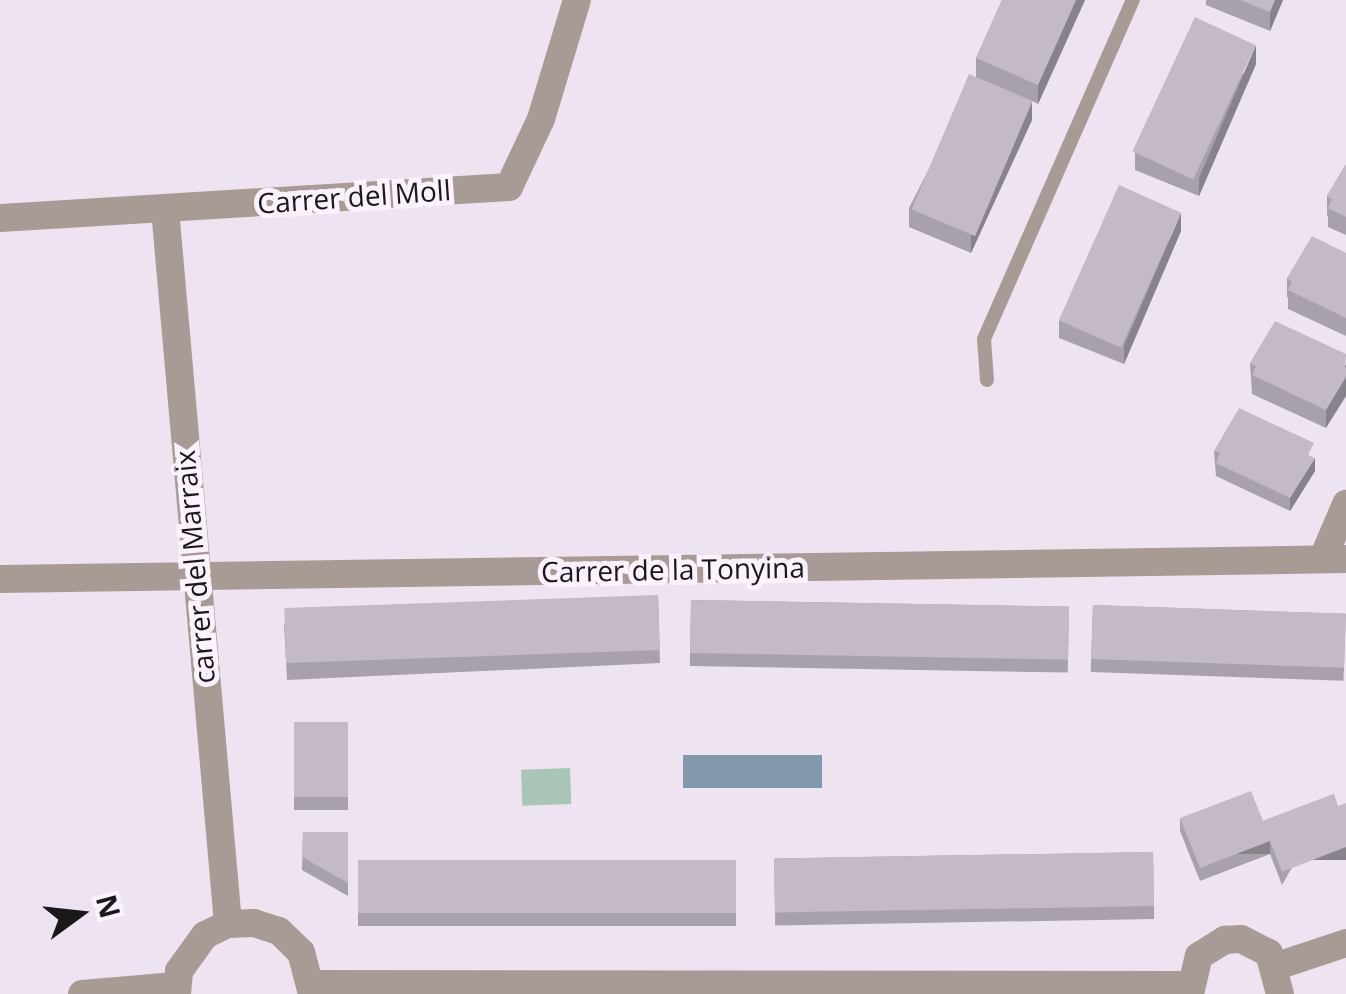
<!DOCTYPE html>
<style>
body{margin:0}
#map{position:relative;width:1346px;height:994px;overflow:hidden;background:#eee4f1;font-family:"Open Sans",sans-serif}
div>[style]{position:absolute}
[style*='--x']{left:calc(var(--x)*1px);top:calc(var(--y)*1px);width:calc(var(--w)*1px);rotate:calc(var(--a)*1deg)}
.green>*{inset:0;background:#a9c5b5;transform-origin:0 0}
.water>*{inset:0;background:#8299ad;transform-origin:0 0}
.lane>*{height:14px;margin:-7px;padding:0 7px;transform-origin:7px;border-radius:7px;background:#a89b95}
.street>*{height:28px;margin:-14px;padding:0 14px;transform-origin:14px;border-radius:14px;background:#a89b95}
.wall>*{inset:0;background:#a8a0aa;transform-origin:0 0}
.shaded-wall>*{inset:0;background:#88828b;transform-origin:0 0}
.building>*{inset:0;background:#c3bac6;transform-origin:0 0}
span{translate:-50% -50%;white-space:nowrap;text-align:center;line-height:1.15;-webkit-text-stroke:10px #fbf2fe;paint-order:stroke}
.street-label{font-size:28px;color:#1b181c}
.north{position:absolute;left:30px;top:864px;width:100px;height:100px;-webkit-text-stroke:8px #fbf2fe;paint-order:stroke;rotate:75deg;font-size:28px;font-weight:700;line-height:40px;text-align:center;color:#1b181c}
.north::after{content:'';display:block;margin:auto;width:35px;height:45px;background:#1b181c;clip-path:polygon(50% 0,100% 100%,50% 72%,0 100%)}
</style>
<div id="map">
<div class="green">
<div style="left:570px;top:768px;width:36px;height:49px;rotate:88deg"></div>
</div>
<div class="water">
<div style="left:683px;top:755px;width:139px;height:33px"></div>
</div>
<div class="lane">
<div style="--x:987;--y:380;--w:41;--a:-94.2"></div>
<div style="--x:984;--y:339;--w:370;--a:-66.3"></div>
</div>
<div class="street">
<div style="--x:165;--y:209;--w:718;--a:84.96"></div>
<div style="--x:0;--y:218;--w:510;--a:-3.49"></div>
<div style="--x:509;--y:187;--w:75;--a:-64.8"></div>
<div style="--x:541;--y:119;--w:124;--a:-73.2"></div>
<div style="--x:1323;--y:558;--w:59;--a:-66.9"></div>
<div style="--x:0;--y:579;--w:1346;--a:-0.85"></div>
<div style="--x:1277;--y:966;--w:73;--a:-18.4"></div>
<div style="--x:313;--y:984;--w:876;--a:0.07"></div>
<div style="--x:82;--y:994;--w:94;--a:-4.9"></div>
<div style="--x:177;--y:994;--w:23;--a:-85"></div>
<div style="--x:179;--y:971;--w:44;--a:-54.2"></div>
<div style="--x:205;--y:935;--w:25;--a:-26"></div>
<div style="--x:228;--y:924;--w:26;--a:-2"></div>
<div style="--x:254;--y:923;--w:26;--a:18"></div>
<div style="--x:279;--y:931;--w:30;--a:44"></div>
<div style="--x:301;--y:952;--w:43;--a:75.3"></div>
<div style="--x:1190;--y:994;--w:39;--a:-77"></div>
<div style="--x:1199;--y:956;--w:31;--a:-32"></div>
<div style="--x:1225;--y:940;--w:16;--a:-4"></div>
<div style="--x:1241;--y:939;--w:31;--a:27"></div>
<div style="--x:1269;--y:953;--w:42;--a:75"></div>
</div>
<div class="wall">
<div style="clip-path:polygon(1002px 0,1085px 0,1038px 104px,1032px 101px,1032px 120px,971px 253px,909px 227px,909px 208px,976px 77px,976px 58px)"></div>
<div style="clip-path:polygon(1206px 0,1283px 0,1270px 31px,1206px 5px)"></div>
<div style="clip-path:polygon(1256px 64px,1199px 196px,1135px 170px,1135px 152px)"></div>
<div style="clip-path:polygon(1346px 164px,1346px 235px,1328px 227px,1328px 216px,1327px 215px,1327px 196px)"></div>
<div style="clip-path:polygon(1181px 231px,1124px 364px,1059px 338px,1059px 320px)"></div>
<div style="clip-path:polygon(1346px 253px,1346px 336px,1288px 309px,1288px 298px,1287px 297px,1287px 278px)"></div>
<div style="clip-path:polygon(1346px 354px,1326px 428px,1252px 394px,1250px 363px)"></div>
<div style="clip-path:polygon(1214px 451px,1313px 457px,1315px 471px,1290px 511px,1216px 476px)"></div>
<div style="clip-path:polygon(658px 595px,660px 663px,287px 680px,284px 624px)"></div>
<div style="left:691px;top:600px;width:378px;height:66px;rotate:1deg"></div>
<div style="left:1093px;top:605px;width:253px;height:67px;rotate:2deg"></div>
<div style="left:294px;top:722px;width:54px;height:88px"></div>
<div style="clip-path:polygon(1334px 794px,1282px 885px,1270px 854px,1200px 881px,1180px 831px,1180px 818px,1263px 821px)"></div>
<div style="clip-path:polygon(303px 832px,348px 832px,348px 896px,302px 870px)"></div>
<div style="left:1153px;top:852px;width:67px;height:379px;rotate:89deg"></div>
<div style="left:358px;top:860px;width:378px;height:66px"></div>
</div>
<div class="shaded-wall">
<div style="clip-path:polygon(1076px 0,1085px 0,1038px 104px,1038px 85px)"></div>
<div style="clip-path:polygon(1275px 0,1283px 0,1270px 31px,1270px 12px)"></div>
<div style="clip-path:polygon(1256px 45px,1256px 64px,1199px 196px,1199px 178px)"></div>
<div style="clip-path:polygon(1032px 101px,1032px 120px,971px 253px,971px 235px)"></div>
<div style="clip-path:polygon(1181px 213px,1181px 231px,1124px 364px,1124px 346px)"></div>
<div style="clip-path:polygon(1346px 364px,1346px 396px,1326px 428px,1326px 410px)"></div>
<div style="clip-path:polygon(1315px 458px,1315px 471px,1290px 511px,1290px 498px)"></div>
<div style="left:1270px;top:841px;width:13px;height:75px;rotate:90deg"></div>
<div style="left:1346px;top:847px;width:13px;height:69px;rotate:90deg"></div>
</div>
<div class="building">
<div style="clip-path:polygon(1002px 0,1076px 0,1038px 85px,976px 58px)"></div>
<div style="clip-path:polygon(1240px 0,1275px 0,1270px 12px)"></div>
<div style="left:1195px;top:17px;width:67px;height:148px;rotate:25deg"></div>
<div style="left:969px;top:74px;width:69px;height:147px;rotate:23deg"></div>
<div style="clip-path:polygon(1346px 164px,1346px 217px,1328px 208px,1332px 199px,1327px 196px)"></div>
<div style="left:1119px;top:185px;width:68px;height:148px;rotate:24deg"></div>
<div style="clip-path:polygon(1312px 236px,1346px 253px,1346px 318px,1288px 290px,1292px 282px,1287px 278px)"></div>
<div style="clip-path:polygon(1275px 321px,1346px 354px,1345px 367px,1346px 368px,1346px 377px,1326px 410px,1252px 375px,1256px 366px,1250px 363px)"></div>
<div style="clip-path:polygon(1239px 408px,1314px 443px,1308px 455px,1315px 458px,1290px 498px,1216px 463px,1220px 453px,1214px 451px)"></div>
<div style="left:658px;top:595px;width:55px;height:374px;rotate:88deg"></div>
<div style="left:691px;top:600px;width:378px;height:53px;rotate:1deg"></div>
<div style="left:1093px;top:605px;width:253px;height:54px;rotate:2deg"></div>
<div style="left:294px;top:722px;width:54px;height:75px"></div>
<div style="clip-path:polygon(1251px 791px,1263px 821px,1334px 794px,1338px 806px,1346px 803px,1346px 847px,1282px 872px,1270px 841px,1200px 868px,1180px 818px)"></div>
<div style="clip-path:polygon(303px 832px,348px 832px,348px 883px,302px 857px)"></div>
<div style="left:1153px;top:852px;width:54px;height:379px;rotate:89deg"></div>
<div style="left:358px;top:860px;width:378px;height:53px"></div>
</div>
<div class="street-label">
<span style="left:354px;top:196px;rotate:-4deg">Carrer del Moll</span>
<span style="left:194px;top:567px;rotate:-95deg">carrer del Marraix</span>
<span style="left:673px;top:569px;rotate:-1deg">Carrer de la Tonyina</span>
</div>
<div class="north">N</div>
</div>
